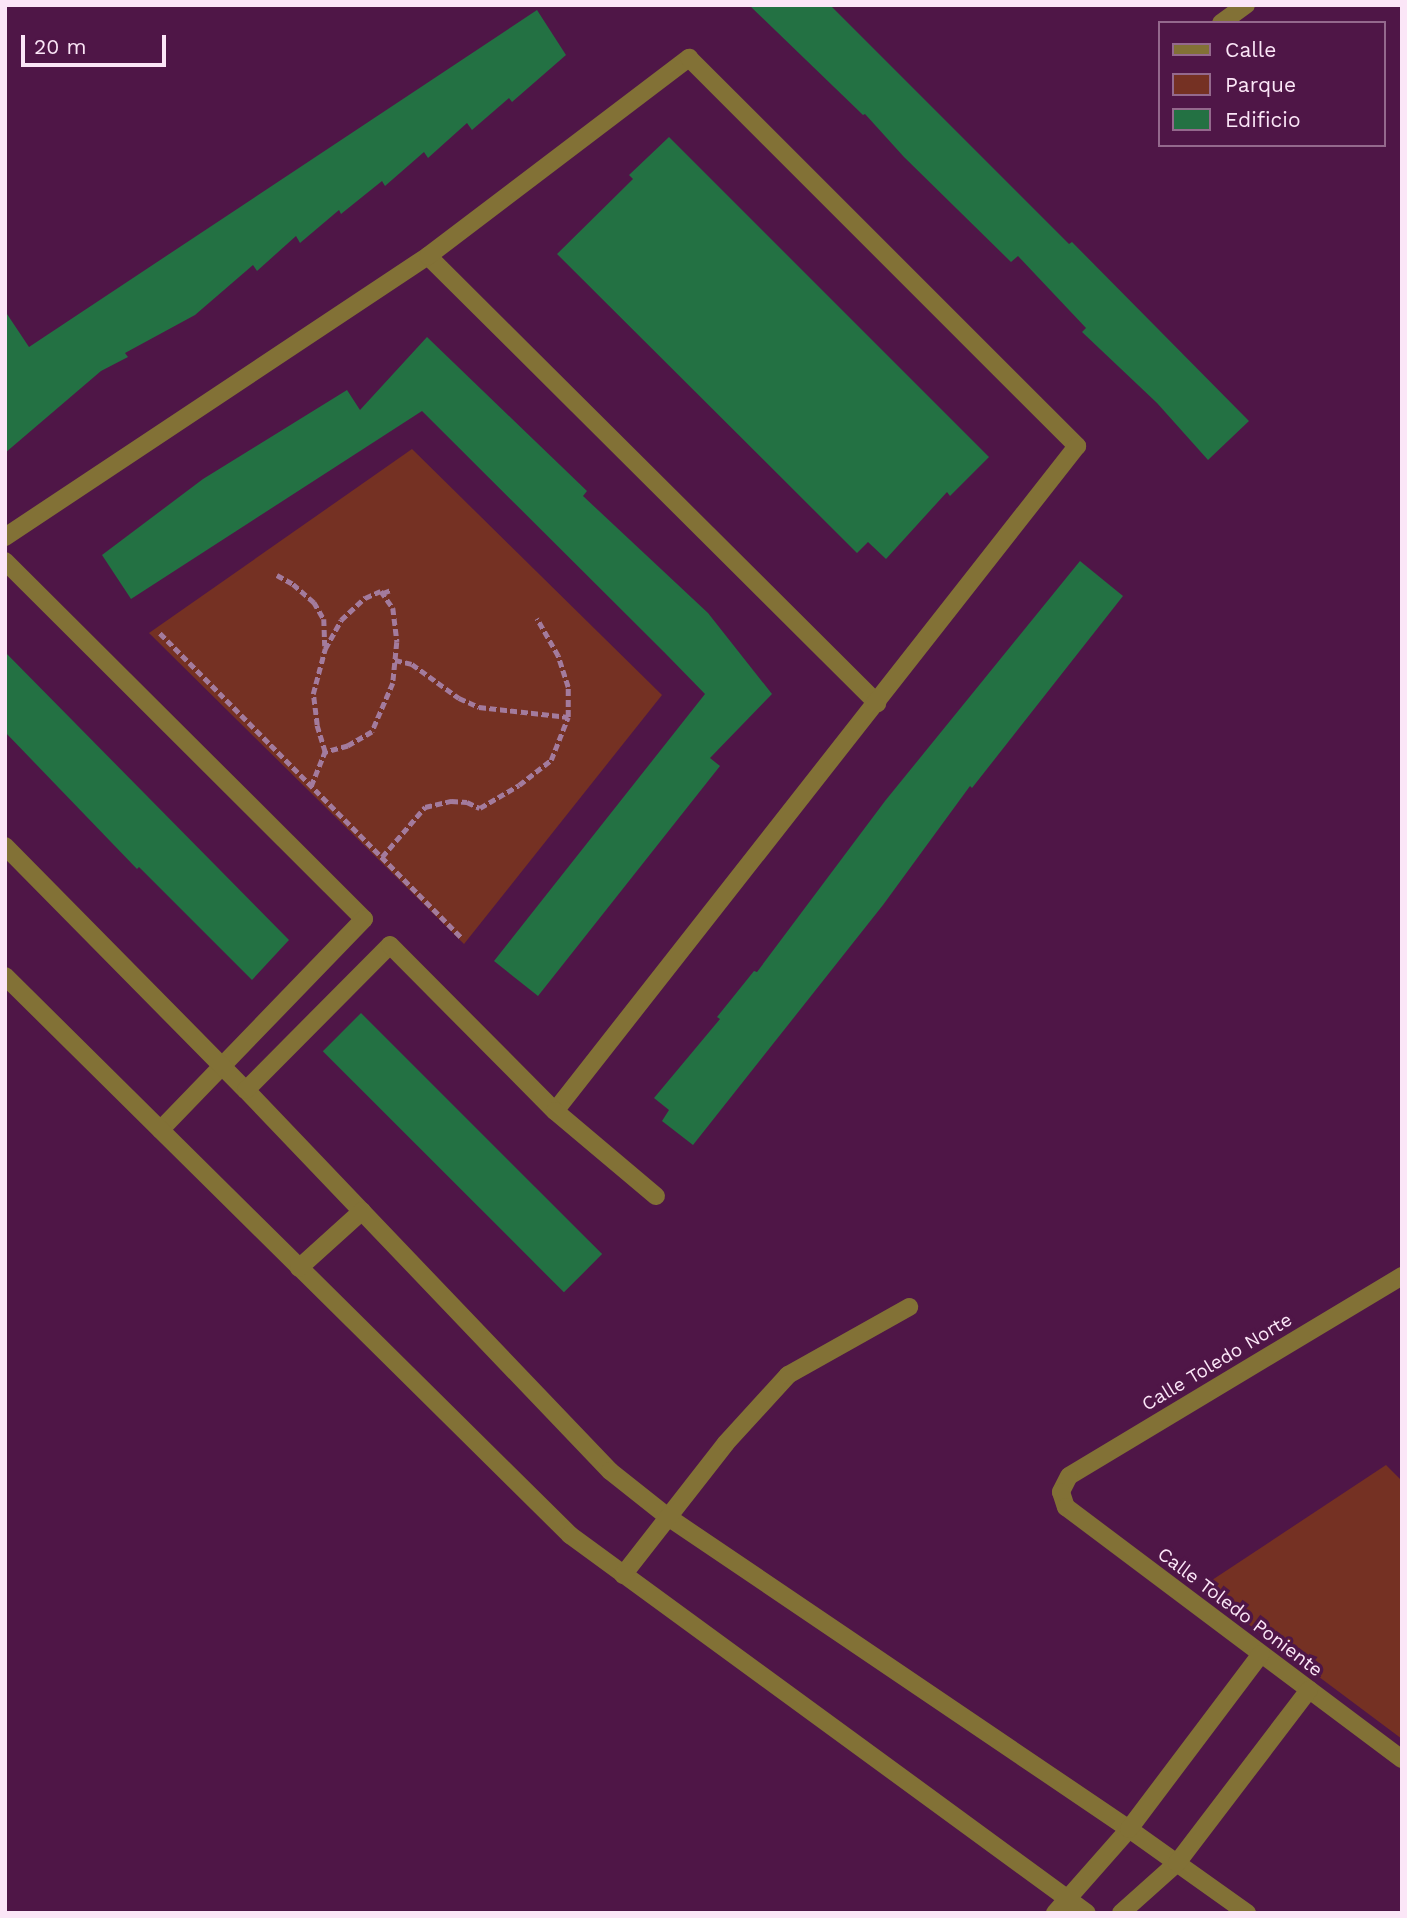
<!DOCTYPE html>
<style>
body{margin:0}
#map{position:relative;width:1407px;height:1918px;overflow:hidden;background:#4f1647;font-family:"Work Sans",sans-serif}
div>[style]{position:absolute}
[style*='--x']{left:calc(var(--x)*1px);top:calc(var(--y)*1px);width:calc(var(--w)*1px);rotate:calc(var(--a)*1deg)}
.green>*{inset:0;background:#753123}
.building>*{inset:0;background:#237143;transform-origin:0 0}
.path>*{height:4.5px;margin-top:-2.25px;transform-origin:0;background:repeating-linear-gradient(90deg,#a37b9d 0 7px,transparent 0 10.5px)}
.minor>*{height:18px;margin:-9px;padding:0 9px;transform-origin:9px;border-radius:9px;background:#827136}
span{translate:-50% -50%;white-space:nowrap;text-align:center;line-height:1.15;-webkit-text-stroke:7px #4f1647;paint-order:stroke}
.street-label{font-size:19px;color:#fbe6f7}
.frame{position:absolute;inset:0;border:7px solid #fbe6f7;pointer-events:none}
.legend{position:absolute;left:1158px;top:21px;width:228px;height:126px;box-sizing:border-box;background:#4f1647;border:2px solid #94698d;margin:0;padding:9px 12px;list-style:none;font-size:21px;color:#fbe6f7}
.legend li{display:flex;align-items:center;gap:14px;height:35px}
.legend b{width:35px;border:2px solid #94698d}
.scale{position:absolute;left:21px;top:35px;width:145px;height:32px;box-sizing:border-box;border:4px solid #fbe6f7;border-top:0;padding-left:9px;font-size:21px;line-height:24px;white-space:nowrap;color:#fbe6f7;-webkit-text-stroke:5px #4f1647;paint-order:stroke}
</style>
<div id="map">
<div class="green">
<div style="clip-path:polygon(412px 449px,662px 695px,464px 944px,149px 633px)"></div>
<div style="clip-path:polygon(1386px 1465px,1402px 1481px,1402px 1739px,1200px 1588px)"></div>
</div>
<div class="building">
<div style="clip-path:polygon(749px 5px,830px 5px,1069px 244px,1072px 242px,1249px 421px,1208px 460px,1157px 403px,1082px 332px,1086px 328px,1018px 256px,1011px 262px,904px 157px,865px 114px,863px 115px)"></div>
<div style="clip-path:polygon(537px 10px,566px 55px,512px 102px,509px 98px,472px 130px,467px 123px,428px 158px,424px 152px,385px 186px,382px 181px,341px 214px,339px 210px,300px 243px,296px 236px,257px 271px,253px 265px,195px 315px,125px 353px,128px 357px,101px 371px,5px 453px,5px 311px,29px 347px)"></div>
<div style="clip-path:polygon(669px 137px,989px 457px,950px 496px,947px 492px,886px 559px,868px 542px,857px 553px,557px 254px,633px 179px,629px 175px)"></div>
<div style="clip-path:polygon(427px 337px,587px 491px,583px 496px,708px 613px,772px 694px,710px 758px,720px 766px,538px 996px,494px 961px,705px 694px,664px 652px,422px 411px,131px 599px,102px 555px,203px 479px,347px 390px,360px 410px)"></div>
<div style="clip-path:polygon(1080px 561px,1123px 596px,972px 788px,970px 786px,883px 905px,693px 1145px,662px 1121px,669px 1110px,654px 1098px,720px 1019px,717px 1017px,754px 971px,757px 972px,885px 801px)"></div>
<div style="clip-path:polygon(5px 652px,289px 940px,252px 980px,139px 867px,137px 869px,5px 732px)"></div>
<div style="left:361px;top:1013px;width:341px;height:54px;rotate:45deg"></div>
</div>
<div class="path">
<div style="--x:277;--y:575;--w:18;--a:29"></div>
<div style="--x:293;--y:584;--w:28;--a:41"></div>
<div style="--x:314;--y:602;--w:20;--a:60"></div>
<div style="--x:324;--y:619;--w:27;--a:88"></div>
<div style="--x:383;--y:593;--w:9;--a:-21"></div>
<div style="--x:160;--y:633;--w:429;--a:45.3"></div>
<div style="--x:395;--y:660;--w:17;--a:13"></div>
<div style="--x:412;--y:664;--w:58;--a:35.9"></div>
<div style="--x:459;--y:698;--w:22;--a:24"></div>
<div style="--x:479;--y:707;--w:90;--a:6.4"></div>
<div style="--x:311;--y:786;--w:37;--a:-68"></div>
<div style="--x:325;--y:752;--w:28;--a:-107"></div>
<div style="--x:317;--y:725;--w:31;--a:-97"></div>
<div style="--x:313;--y:694;--w:47;--a:-75.1"></div>
<div style="--x:325;--y:649;--w:33;--a:-61"></div>
<div style="--x:341;--y:620;--w:33;--a:-43"></div>
<div style="--x:365;--y:598;--w:17;--a:-24"></div>
<div style="--x:381;--y:591;--w:21;--a:55"></div>
<div style="--x:393;--y:608;--w:34;--a:83"></div>
<div style="--x:397;--y:642;--w:41;--a:95.6"></div>
<div style="--x:393;--y:683;--w:53;--a:113.2"></div>
<div style="--x:372;--y:732;--w:28;--a:150"></div>
<div style="--x:348;--y:746;--w:24;--a:165"></div>
<div style="--x:382;--y:857;--w:66;--a:-49.3"></div>
<div style="--x:425;--y:807;--w:27;--a:-13"></div>
<div style="--x:451;--y:801;--w:16;--a:4"></div>
<div style="--x:467;--y:802;--w:14;--a:25"></div>
<div style="--x:480;--y:808;--w:45;--a:-30.5"></div>
<div style="--x:519;--y:785;--w:41;--a:-38"></div>
<div style="--x:551;--y:760;--w:46;--a:-68.4"></div>
<div style="--x:568;--y:717;--w:30;--a:-90"></div>
<div style="--x:568;--y:687;--w:33;--a:-108"></div>
<div style="--x:558;--y:656;--w:43;--a:-119.6"></div>
</div>
<div class="minor">
<div style="--x:1221;--y:23;--w:31;--a:-36"></div>
<div style="--x:428;--y:256;--w:634;--a:44.87"></div>
<div style="--x:5;--y:537;--w:508;--a:-33.6"></div>
<div style="--x:428;--y:256;--w:328;--a:-37.2"></div>
<div style="--x:689;--y:58;--w:549;--a:45"></div>
<div style="--x:1077;--y:446;--w:845;--a:128.13"></div>
<div style="--x:5;--y:561;--w:507;--a:44.92"></div>
<div style="--x:364;--y:919;--w:293;--a:134"></div>
<div style="--x:5;--y:846;--w:343;--a:45.4"></div>
<div style="--x:246;--y:1090;--w:527;--a:46.31"></div>
<div style="--x:610;--y:1471;--w:74;--a:38.4"></div>
<div style="--x:668;--y:1517;--w:557;--a:34.09"></div>
<div style="--x:1129;--y:1829;--w:145;--a:35.4"></div>
<div style="--x:5;--y:976;--w:795;--a:44.69"></div>
<div style="--x:570;--y:1535;--w:640;--a:36.17"></div>
<div style="--x:246;--y:1090;--w:204;--a:-45.2"></div>
<div style="--x:390;--y:945;--w:234;--a:45.2"></div>
<div style="--x:555;--y:1111;--w:132;--a:40.1"></div>
<div style="--x:299;--y:1268;--w:85;--a:-42.1"></div>
<div style="--x:1402;--y:1276;--w:388;--a:149"></div>
<div style="--x:1069;--y:1476;--w:18;--a:117"></div>
<div style="--x:1061;--y:1492;--w:16;--a:72"></div>
<div style="--x:1066;--y:1507;--w:420;--a:36.9"></div>
<div style="--x:623;--y:1575;--w:167;--a:-52"></div>
<div style="--x:726;--y:1443;--w:92;--a:-47.6"></div>
<div style="--x:788;--y:1375;--w:139;--a:-29.3"></div>
<div style="--x:1055;--y:1913;--w:112;--a:-48.6"></div>
<div style="--x:1129;--y:1829;--w:219;--a:-53"></div>
<div style="--x:1121;--y:1913;--w:75;--a:-41.8"></div>
<div style="--x:1177;--y:1863;--w:218;--a:-52.7"></div>
</div>
<div class="street-label">
<span style="left:1217px;top:1362px;rotate:-31deg">Calle Toledo Norte</span>
<span style="left:1240px;top:1612px;rotate:37deg">Calle Toledo Poniente</span>
</div>
<div class="frame"></div>
<ul class="legend">
<li><b style="height:9px;background:#827136"></b>Calle</li>
<li><b style="height:19px;background:#753123"></b>Parque</li>
<li><b style="height:19px;background:#237143"></b>Edificio</li>
</ul>
<div class="scale">20 m</div>
</div>
